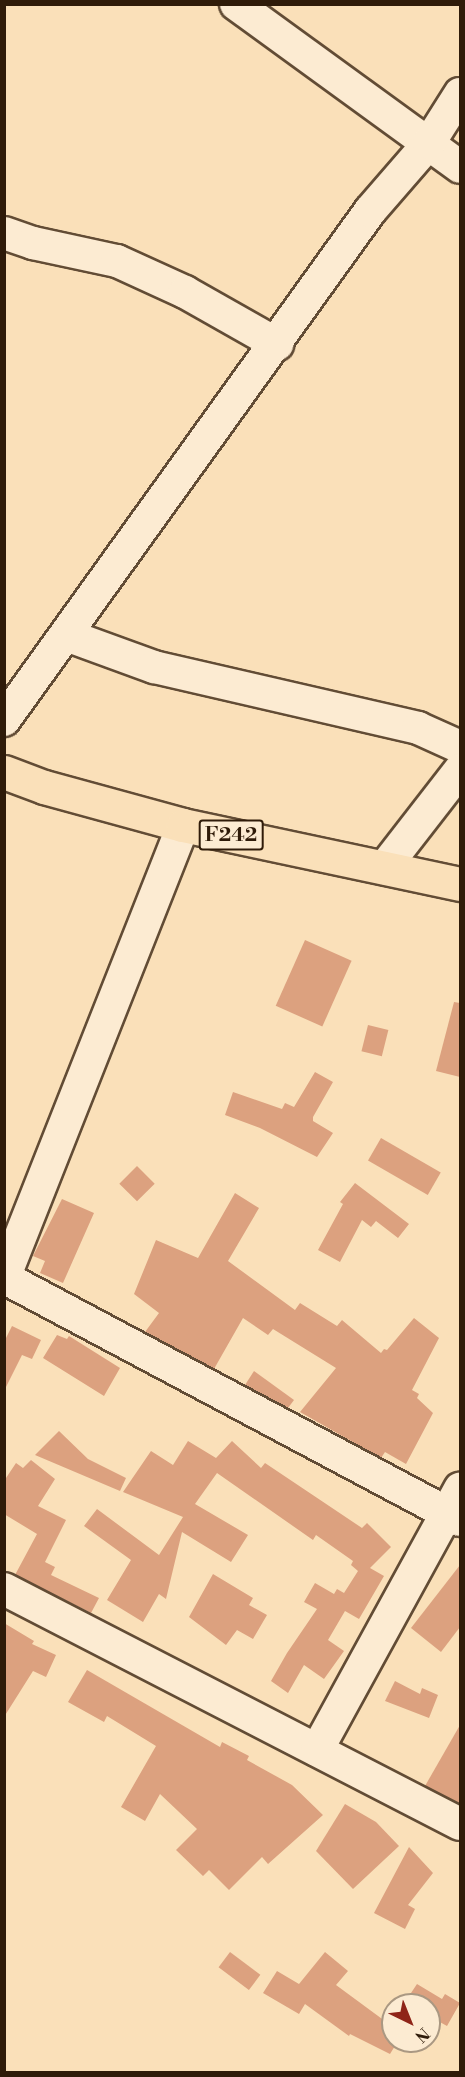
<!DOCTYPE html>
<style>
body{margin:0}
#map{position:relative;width:465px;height:2077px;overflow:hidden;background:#fae0b9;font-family:"Libre Bodoni",serif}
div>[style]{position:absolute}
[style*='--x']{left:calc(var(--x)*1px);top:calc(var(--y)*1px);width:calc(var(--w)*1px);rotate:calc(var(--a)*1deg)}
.building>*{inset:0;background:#dca17f;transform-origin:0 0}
.roads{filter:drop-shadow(2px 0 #624c35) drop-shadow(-2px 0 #624c35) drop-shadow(0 2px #624c35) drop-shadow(0 -2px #624c35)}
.minor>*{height:32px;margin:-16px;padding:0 16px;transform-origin:16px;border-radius:16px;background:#fcebd2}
.major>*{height:33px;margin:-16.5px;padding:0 16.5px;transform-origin:16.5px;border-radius:16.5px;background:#fae0b9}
span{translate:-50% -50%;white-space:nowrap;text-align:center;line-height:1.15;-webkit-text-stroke:6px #fcebd2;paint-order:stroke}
.shield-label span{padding:2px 4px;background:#fcebd2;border:2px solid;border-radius:4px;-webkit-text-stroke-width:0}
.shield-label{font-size:20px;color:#2f1b09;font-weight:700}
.frame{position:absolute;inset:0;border:6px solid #2f1b09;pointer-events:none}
.north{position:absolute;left:381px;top:1993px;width:60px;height:60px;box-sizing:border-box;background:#fcebd2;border:2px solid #aa9882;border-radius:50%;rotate:137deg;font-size:16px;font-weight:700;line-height:24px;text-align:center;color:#2f1b09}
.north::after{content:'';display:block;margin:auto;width:21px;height:27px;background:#8f2418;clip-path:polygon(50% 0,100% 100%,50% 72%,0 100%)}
</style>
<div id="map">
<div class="building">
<div style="left:305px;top:940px;width:51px;height:72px;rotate:24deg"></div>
<div style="clip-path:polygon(454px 1002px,460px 1003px,460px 1077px,436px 1071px)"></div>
<div style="left:368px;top:1025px;width:21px;height:27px;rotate:14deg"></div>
<div style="clip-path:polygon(315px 1072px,333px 1082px,313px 1117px,313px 1121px,333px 1133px,317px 1157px,260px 1128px,225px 1115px,233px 1092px,282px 1109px,285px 1103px,294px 1107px)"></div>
<div style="left:381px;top:1138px;width:69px;height:26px;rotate:30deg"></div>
<div style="left:137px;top:1166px;width:25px;height:25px;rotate:45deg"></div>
<div style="clip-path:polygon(355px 1183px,409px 1224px,398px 1238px,376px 1221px,371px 1227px,362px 1220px,340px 1262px,318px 1250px,343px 1204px,340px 1202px)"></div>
<div style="clip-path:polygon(235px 1193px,259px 1208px,228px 1261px,295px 1310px,300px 1303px,337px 1326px,342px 1320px,381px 1353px,384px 1349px,387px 1350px,414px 1318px,439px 1338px,412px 1390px,419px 1394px,417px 1398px,433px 1413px,406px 1464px,385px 1452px,381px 1458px,300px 1412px,336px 1368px,273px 1329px,268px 1335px,243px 1318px,214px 1369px,145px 1332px,159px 1313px,134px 1294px,156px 1240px,198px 1258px)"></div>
<div style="clip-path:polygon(62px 1199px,94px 1213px,63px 1283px,40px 1273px,45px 1261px,33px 1256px)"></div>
<div style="clip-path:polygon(12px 1326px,41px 1340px,32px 1359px,22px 1355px,4px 1391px,4px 1342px)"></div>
<div style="clip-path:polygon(57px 1335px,67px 1339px,69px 1336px,120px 1368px,104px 1396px,43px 1358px)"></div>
<div style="clip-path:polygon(254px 1371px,294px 1400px,288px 1408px,245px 1385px)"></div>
<div style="clip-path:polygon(59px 1431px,88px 1459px,126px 1478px,120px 1491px,35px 1455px)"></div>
<div style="clip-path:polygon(188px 1441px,216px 1458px,232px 1441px,261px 1468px,265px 1463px,362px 1528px,367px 1523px,391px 1547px,370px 1568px,384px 1576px,359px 1619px,345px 1611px,328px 1640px,344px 1651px,324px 1679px,304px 1665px,288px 1693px,271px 1681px,287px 1653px,317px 1609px,304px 1602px,315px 1583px,334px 1594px,337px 1589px,344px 1593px,358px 1571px,351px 1565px,353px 1561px,316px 1535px,313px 1540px,217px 1473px,195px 1504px,248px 1535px,231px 1562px,182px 1532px,166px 1599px,159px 1594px,143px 1622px,107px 1600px,131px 1560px,84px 1526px,97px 1509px,159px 1555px,183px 1517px,123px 1492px,151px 1451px,173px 1465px)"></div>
<div style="clip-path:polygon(31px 1460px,55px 1479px,38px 1506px,66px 1520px,45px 1562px,55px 1567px,51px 1575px,99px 1598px,91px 1613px,15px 1575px,37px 1534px,4px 1514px,4px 1481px,16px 1463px,23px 1468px)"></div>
<div style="clip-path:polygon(460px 1565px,460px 1627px,441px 1652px,411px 1628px)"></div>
<div style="clip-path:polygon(213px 1574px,253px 1598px,249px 1605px,267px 1615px,253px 1639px,237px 1630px,226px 1645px,189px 1617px)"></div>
<div style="clip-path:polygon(4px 1623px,34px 1641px,32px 1644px,56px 1655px,46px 1677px,33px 1671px,4px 1717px)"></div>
<div style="clip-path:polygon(87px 1670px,220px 1747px,222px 1742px,249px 1756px,247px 1760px,292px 1785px,323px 1815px,268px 1864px,262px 1857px,229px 1890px,209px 1870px,203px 1876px,176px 1850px,197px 1829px,160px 1794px,145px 1821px,121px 1807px,156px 1746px,107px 1716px,104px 1722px,68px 1702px)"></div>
<div style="clip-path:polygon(395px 1681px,420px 1694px,422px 1688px,438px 1695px,429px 1718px,385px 1701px)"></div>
<div style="clip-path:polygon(460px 1725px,460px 1804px,425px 1786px)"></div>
<div style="clip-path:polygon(345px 1804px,376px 1822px,399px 1846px,353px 1889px,316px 1851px)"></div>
<div style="clip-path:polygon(409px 1847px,433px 1873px,408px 1905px,415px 1909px,405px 1929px,374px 1913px)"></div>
<div style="left:230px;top:1952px;width:38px;height:19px;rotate:37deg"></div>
<div style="clip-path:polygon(325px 1952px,348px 1971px,336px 1985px,393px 2027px,393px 2041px,398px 2041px,390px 2054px,350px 2034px,349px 2036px,305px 2004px,299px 2014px,263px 1993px,277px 1971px,299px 1984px)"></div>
<div style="clip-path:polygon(417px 1984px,442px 1999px,445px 1994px,460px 2003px,447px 2026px,429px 2016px,429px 2005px,405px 2002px)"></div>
</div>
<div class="roads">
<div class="minor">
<div style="--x:236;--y:4;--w:277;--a:36"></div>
<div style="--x:4;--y:233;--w:31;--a:19"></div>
<div style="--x:33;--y:243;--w:86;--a:12.1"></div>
<div style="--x:117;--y:261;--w:75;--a:24.5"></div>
<div style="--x:185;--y:292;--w:106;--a:29.5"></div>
<div style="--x:66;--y:635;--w:94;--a:20"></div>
<div style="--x:154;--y:667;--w:271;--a:13"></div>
<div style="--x:418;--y:728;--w:46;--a:24.3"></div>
<div style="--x:4;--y:720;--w:627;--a:-54.28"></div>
<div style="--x:370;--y:211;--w:90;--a:-49.1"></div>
<div style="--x:429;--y:143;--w:58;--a:-57.7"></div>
<div style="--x:384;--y:868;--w:124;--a:-52.2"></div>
<div style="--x:4;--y:1278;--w:487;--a:-68.4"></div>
<div style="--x:5;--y:1278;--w:515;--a:28.01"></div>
<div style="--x:4;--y:1589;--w:513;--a:27.26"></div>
<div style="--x:317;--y:1750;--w:298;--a:-61.3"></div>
</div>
<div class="major">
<div style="--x:4;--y:772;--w:43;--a:20.6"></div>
<div style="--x:44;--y:787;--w:144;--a:15.3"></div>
<div style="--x:183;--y:825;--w:283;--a:12"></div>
</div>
</div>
<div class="shield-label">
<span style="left:231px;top:835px">F242</span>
</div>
<div class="frame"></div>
<div class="north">N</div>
</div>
